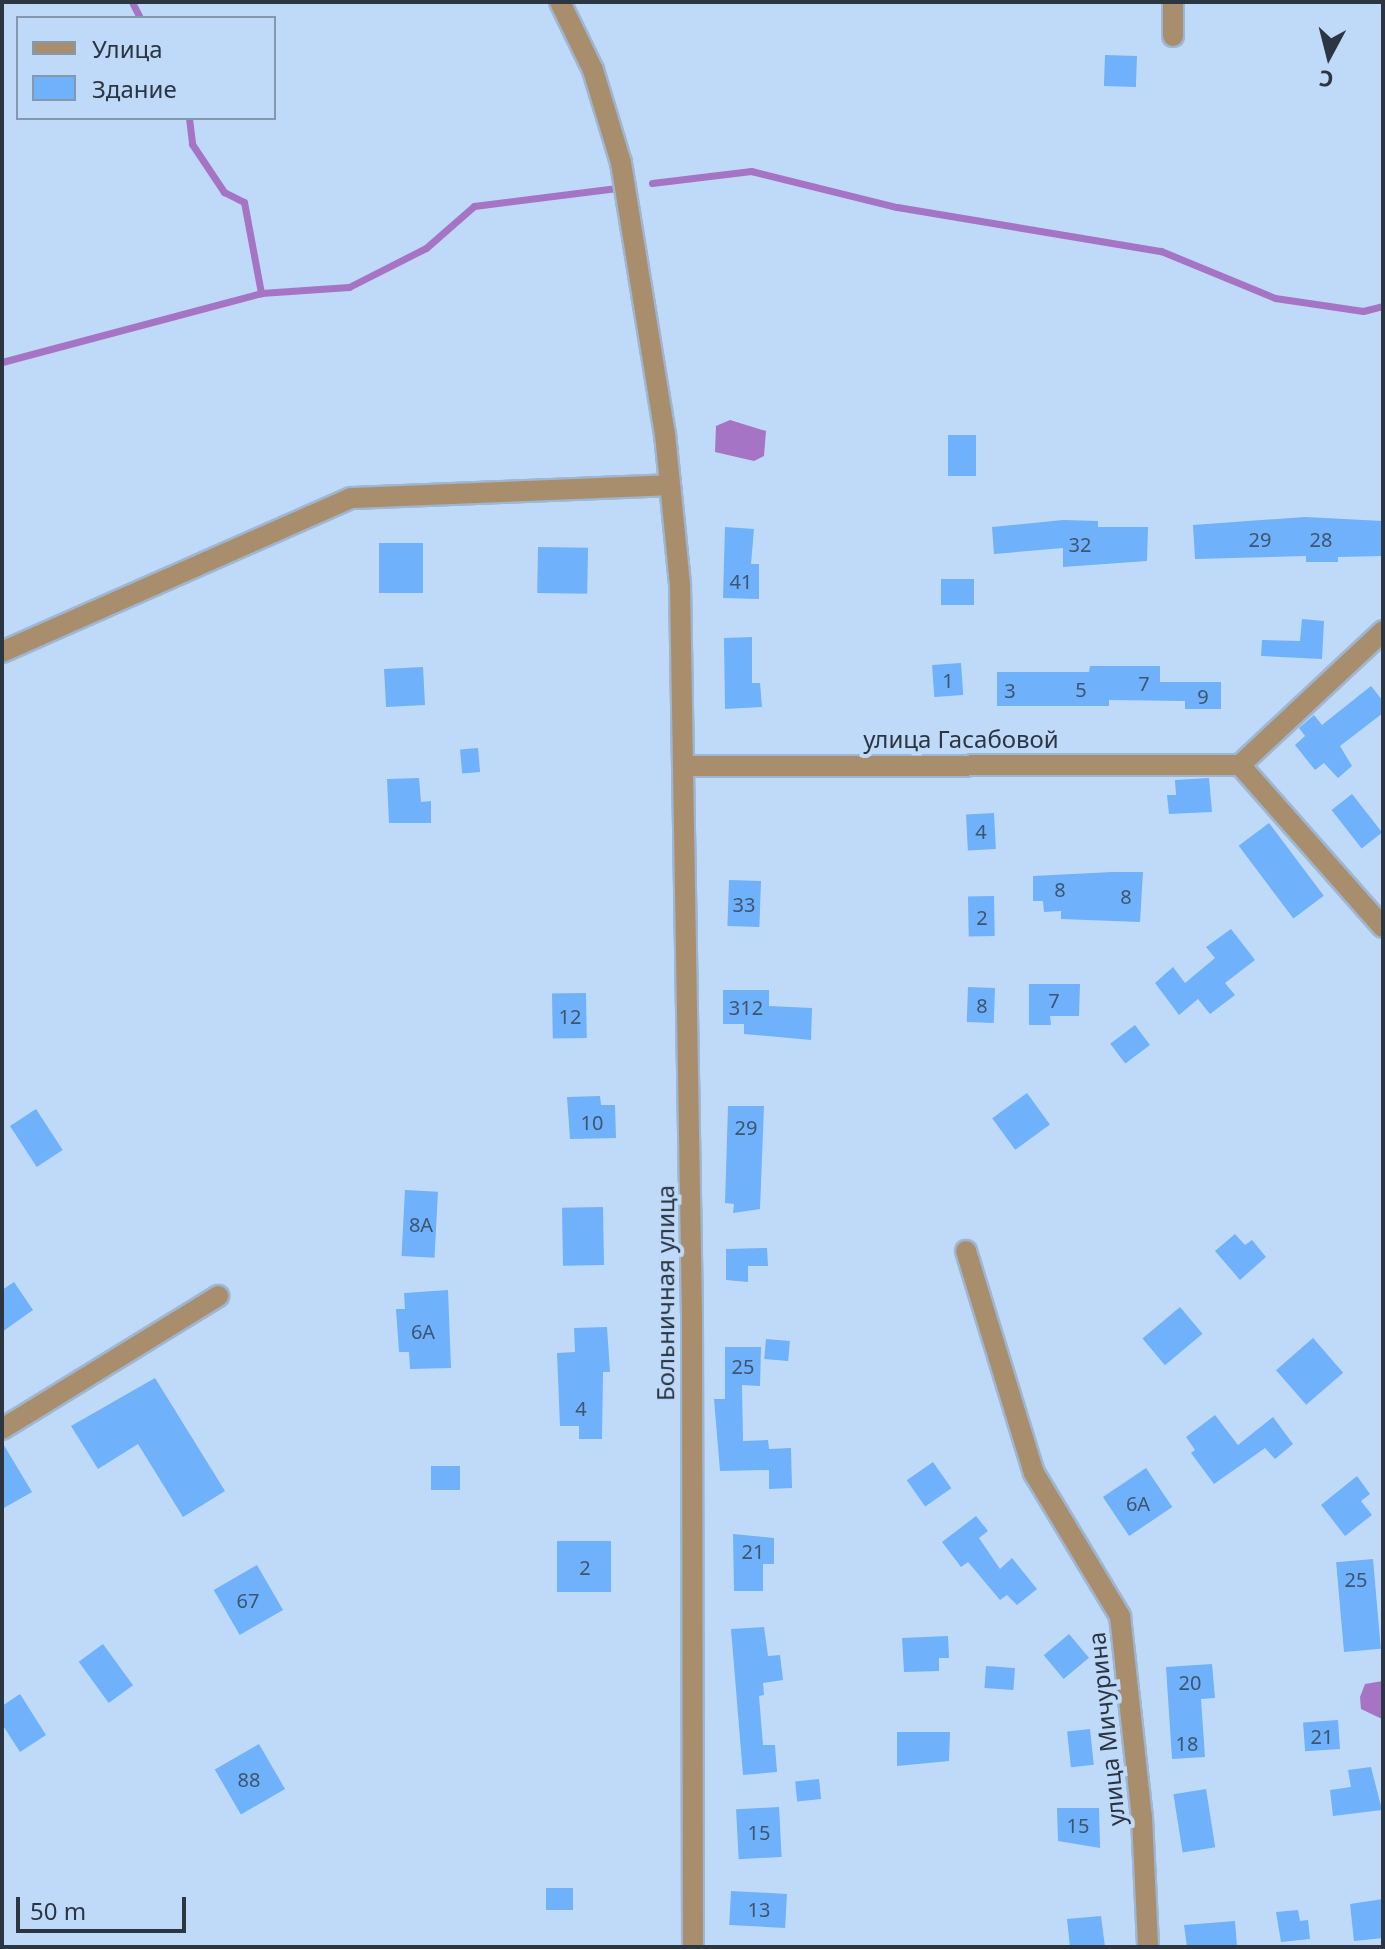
<!DOCTYPE html>
<meta charset="utf-8">
<style>
body{margin:0}
#map{position:relative;width:1385px;height:1949px;overflow:hidden;background:#bfdaf9;font-family:"Noto Sans",sans-serif}
div>[style]{position:absolute}
[style*='--x']{left:calc(var(--x)*1px);top:calc(var(--y)*1px);width:calc(var(--w)*1px);rotate:calc(var(--a)*1deg)}
.water>*{inset:0;background:#a674c4}
.stream>*{height:7px;margin:-3.5px;padding:0 3.5px;transform-origin:3.5px;border-radius:3.5px;background:#a674c4}
.building>*{inset:0;background:#6fb1fa;transform-origin:0 0}
.roads{filter:drop-shadow(2px 0 #9fb6d1) drop-shadow(-2px 0 #9fb6d1) drop-shadow(0 2px #9fb6d1) drop-shadow(0 -2px #9fb6d1)}
.minor>*{height:20px;margin:-10px;padding:0 10px;transform-origin:10px;border-radius:10px;background:#a98e6d}
span{translate:-50% -50%;white-space:nowrap;text-align:center;line-height:1.15;-webkit-text-stroke:8px #bfdaf9;paint-order:stroke}
.number-label{font-size:20px;color:#3d5570}
.number-label span{-webkit-text-stroke-width:0}
.street-label{font-size:24px;color:#2c3642}
.frame{position:absolute;inset:0;border:4px solid #2c3642;pointer-events:none}
.legend{position:absolute;left:16px;top:16px;width:260px;height:104px;box-sizing:border-box;background:#bfdaf9;border:2px solid #8498b0;margin:0;padding:10px 14px;list-style:none;font-size:24px;color:#2c3642}
.legend li{display:flex;align-items:center;gap:16px;height:40px}
.legend b{width:40px;border:2px solid #8498b0}
.north{position:absolute;left:1289px;top:16px;width:80px;height:80px;-webkit-text-stroke:6px #bfdaf9;paint-order:stroke;rotate:187deg;font-size:22px;font-weight:700;line-height:32px;text-align:center;color:#2c3642}
.north::after{content:'';display:block;margin:auto;width:28px;height:36px;background:#2c3642;clip-path:polygon(50% 0,100% 100%,50% 72%,0 100%)}
.scale{position:absolute;left:16px;top:1897px;width:170px;height:36px;box-sizing:border-box;border:4px solid #2c3642;border-top:0;padding-left:10px;font-size:24px;line-height:28px;white-space:nowrap;color:#2c3642;-webkit-text-stroke:6px #bfdaf9;paint-order:stroke}
</style>
<div id="map">
<div class="water">
<div style="clip-path:polygon(730px 420px,766px 431px,764px 456px,754px 461px,715px 452px,716px 426px)"></div>
<div style="clip-path:polygon(1383px 1681px,1383px 1719px,1382px 1719px,1361px 1709px,1360px 1697px,1365px 1684px)"></div>
</div>
<div class="stream">
<div style="--x:132;--y:2;--w:18;--a:63"></div>
<div style="--x:189;--y:118;--w:26;--a:83"></div>
<div style="--x:192;--y:144;--w:58;--a:56.3"></div>
<div style="--x:224;--y:192;--w:22;--a:27"></div>
<div style="--x:244;--y:202;--w:93;--a:79.4"></div>
<div style="--x:652;--y:183;--w:100;--a:-6.9"></div>
<div style="--x:751;--y:171;--w:150;--a:13.9"></div>
<div style="--x:897;--y:207;--w:268;--a:9.5"></div>
<div style="--x:1161;--y:251;--w:123;--a:22.4"></div>
<div style="--x:1275;--y:298;--w:89;--a:8.4"></div>
<div style="--x:1363;--y:311;--w:21;--a:-14"></div>
<div style="--x:2;--y:362;--w:268;--a:-14.9"></div>
<div style="--x:261;--y:293;--w:88;--a:-3.9"></div>
<div style="--x:349;--y:287;--w:86;--a:-26.9"></div>
<div style="--x:426;--y:248;--w:64;--a:-41.2"></div>
<div style="--x:474;--y:206;--w:144;--a:-7.2"></div>
</div>
<div class="building">
<div style="left:1105px;top:55px;width:32px;height:31px;rotate:2deg"></div>
<div style="left:948px;top:435px;width:28px;height:41px"></div>
<div style="clip-path:polygon(1305px 517px,1383px 521px,1383px 556px,1338px 557px,1338px 562px,1306px 562px,1306px 556px,1195px 559px,1193px 525px)"></div>
<div style="clip-path:polygon(1063px 520px,1098px 521px,1098px 527px,1148px 527px,1147px 561px,1063px 567px,1063px 548px,994px 554px,992px 527px)"></div>
<div style="clip-path:polygon(725px 527px,754px 529px,751px 564px,759px 564px,759px 599px,723px 598px)"></div>
<div style="left:379px;top:543px;width:44px;height:50px"></div>
<div style="left:538px;top:547px;width:50px;height:46px;rotate:1deg"></div>
<div style="left:941px;top:579px;width:33px;height:26px"></div>
<div style="clip-path:polygon(1302px 619px,1324px 621px,1322px 659px,1261px 656px,1262px 640px,1300px 641px)"></div>
<div style="clip-path:polygon(752px 637px,752px 683px,760px 683px,762px 707px,725px 709px,724px 638px)"></div>
<div style="left:961px;top:663px;width:32px;height:29px;rotate:86deg"></div>
<div style="clip-path:polygon(1090px 666px,1160px 666px,1160px 682px,1221px 682px,1221px 709px,1185px 709px,1185px 701px,1109px 700px,1109px 706px,997px 706px,997px 672px,1089px 672px)"></div>
<div style="left:423px;top:667px;width:38px;height:39px;rotate:87deg"></div>
<div style="clip-path:polygon(1371px 686px,1383px 701px,1383px 713px,1340px 746px,1352px 766px,1338px 778px,1324px 763px,1315px 770px,1295px 745px,1305px 736px,1299px 728px,1314px 715px,1322px 725px)"></div>
<div style="left:478px;top:748px;width:24px;height:18px;rotate:85deg"></div>
<div style="clip-path:polygon(419px 778px,421px 802px,431px 801px,431px 823px,389px 823px,387px 779px)"></div>
<div style="clip-path:polygon(1209px 778px,1212px 812px,1169px 814px,1167px 795px,1176px 795px,1175px 780px)"></div>
<div style="left:1352px;top:794px;width:49px;height:26px;rotate:52deg"></div>
<div style="left:994px;top:813px;width:36px;height:28px;rotate:87deg"></div>
<div style="left:1269px;top:823px;width:91px;height:38px;rotate:53deg"></div>
<div style="clip-path:polygon(1112px 872px,1143px 872px,1140px 922px,1061px 919px,1061px 911px,1044px 912px,1043px 901px,1033px 901px,1033px 876px)"></div>
<div style="left:729px;top:880px;width:32px;height:46px;rotate:2deg"></div>
<div style="left:994px;top:896px;width:40px;height:26px;rotate:89deg"></div>
<div style="clip-path:polygon(1231px 929px,1255px 960px,1225px 983px,1235px 995px,1210px 1014px,1198px 999px,1179px 1015px,1155px 983px,1173px 967px,1185px 983px,1215px 958px,1206px 947px)"></div>
<div style="clip-path:polygon(1029px 984px,1080px 984px,1079px 1016px,1050px 1016px,1051px 1025px,1029px 1025px)"></div>
<div style="left:968px;top:987px;width:27px;height:35px;rotate:2deg"></div>
<div style="clip-path:polygon(723px 990px,769px 990px,769px 1006px,812px 1008px,811px 1040px,744px 1034px,744px 1024px,723px 1024px)"></div>
<div style="left:586px;top:993px;width:45px;height:34px;rotate:89deg"></div>
<div style="left:1135px;top:1025px;width:25px;height:31px;rotate:53deg"></div>
<div style="left:1027px;top:1093px;width:39px;height:43px;rotate:54deg"></div>
<div style="clip-path:polygon(600px 1096px,601px 1105px,615px 1105px,616px 1138px,570px 1139px,567px 1097px)"></div>
<div style="clip-path:polygon(728px 1106px,764px 1106px,760px 1209px,733px 1213px,734px 1204px,725px 1203px)"></div>
<div style="left:36px;top:1109px;width:49px;height:31px;rotate:57deg"></div>
<div style="left:405px;top:1190px;width:33px;height:66px;rotate:3deg"></div>
<div style="left:603px;top:1207px;width:58px;height:41px;rotate:89deg"></div>
<div style="clip-path:polygon(1235px 1234px,1245px 1245px,1252px 1240px,1266px 1257px,1240px 1280px,1215px 1251px)"></div>
<div style="clip-path:polygon(767px 1248px,768px 1266px,748px 1266px,748px 1282px,726px 1280px,726px 1249px)"></div>
<div style="clip-path:polygon(14px 1282px,33px 1310px,2px 1332px,2px 1290px)"></div>
<div style="clip-path:polygon(448px 1290px,451px 1368px,410px 1369px,409px 1352px,399px 1352px,396px 1309px,405px 1309px,404px 1293px)"></div>
<div style="left:1180px;top:1307px;width:35px;height:49px;rotate:50deg"></div>
<div style="clip-path:polygon(607px 1327px,610px 1372px,603px 1372px,602px 1439px,579px 1439px,579px 1426px,560px 1426px,557px 1353px,575px 1352px,574px 1328px)"></div>
<div style="left:1313px;top:1338px;width:46px;height:49px;rotate:49deg"></div>
<div style="left:766px;top:1339px;width:24px;height:20px;rotate:5deg"></div>
<div style="clip-path:polygon(725px 1347px,761px 1347px,760px 1386px,742px 1385px,743px 1441px,768px 1440px,769px 1449px,791px 1448px,792px 1488px,769px 1489px,769px 1470px,720px 1471px,714px 1399px,725px 1399px)"></div>
<div style="clip-path:polygon(155px 1378px,225px 1491px,183px 1517px,138px 1444px,98px 1469px,71px 1426px)"></div>
<div style="clip-path:polygon(1215px 1415px,1238px 1445px,1273px 1417px,1293px 1444px,1275px 1459px,1265px 1448px,1214px 1484px,1191px 1453px,1195px 1450px,1186px 1437px)"></div>
<div style="clip-path:polygon(2px 1442px,32px 1492px,2px 1509px)"></div>
<div style="left:933px;top:1462px;width:32px;height:32px;rotate:55deg"></div>
<div style="left:460px;top:1466px;width:24px;height:29px;rotate:90deg"></div>
<div style="left:1146px;top:1468px;width:47px;height:52px;rotate:56deg"></div>
<div style="clip-path:polygon(1357px 1476px,1370px 1494px,1361px 1501px,1372px 1515px,1345px 1536px,1321px 1505px)"></div>
<div style="clip-path:polygon(976px 1516px,988px 1531px,979px 1538px,1000px 1569px,1012px 1558px,1037px 1589px,1017px 1605px,1007px 1595px,1000px 1600px,968px 1562px,961px 1567px,942px 1542px)"></div>
<div style="clip-path:polygon(733px 1534px,774px 1538px,774px 1564px,763px 1564px,763px 1591px,734px 1591px)"></div>
<div style="left:557px;top:1541px;width:54px;height:51px"></div>
<div style="left:1373px;top:1559px;width:90px;height:37px;rotate:85deg"></div>
<div style="left:257px;top:1565px;width:52px;height:50px;rotate:60deg"></div>
<div style="clip-path:polygon(764px 1627px,768px 1656px,780px 1655px,783px 1680px,763px 1683px,764px 1695px,759px 1696px,763px 1745px,775px 1745px,777px 1772px,743px 1775px,731px 1629px)"></div>
<div style="left:1069px;top:1634px;width:31px;height:33px;rotate:50deg"></div>
<div style="clip-path:polygon(948px 1636px,949px 1658px,939px 1658px,939px 1671px,904px 1672px,902px 1638px)"></div>
<div style="left:103px;top:1644px;width:51px;height:30px;rotate:54deg"></div>
<div style="clip-path:polygon(1212px 1664px,1215px 1698px,1201px 1699px,1205px 1757px,1172px 1759px,1166px 1667px)"></div>
<div style="left:986px;top:1666px;width:29px;height:22px;rotate:4deg"></div>
<div style="clip-path:polygon(20px 1694px,46px 1735px,20px 1752px,2px 1724px,2px 1706px)"></div>
<div style="left:1338px;top:1720px;width:29px;height:35px;rotate:86deg"></div>
<div style="left:1090px;top:1729px;width:36px;height:23px;rotate:84deg"></div>
<div style="clip-path:polygon(897px 1732px,950px 1732px,949px 1761px,897px 1766px)"></div>
<div style="left:259px;top:1744px;width:52px;height:51px;rotate:60deg"></div>
<div style="clip-path:polygon(1371px 1767px,1382px 1810px,1333px 1816px,1330px 1790px,1351px 1787px,1348px 1770px)"></div>
<div style="left:819px;top:1779px;width:20px;height:24px;rotate:84deg"></div>
<div style="left:1206px;top:1789px;width:59px;height:33px;rotate:81deg"></div>
<div style="left:779px;top:1807px;width:50px;height:43px;rotate:87deg"></div>
<div style="clip-path:polygon(1057px 1808px,1099px 1808px,1100px 1848px,1058px 1841px)"></div>
<div style="left:546px;top:1888px;width:27px;height:22px"></div>
<div style="left:731px;top:1891px;width:56px;height:34px;rotate:3deg"></div>
<div style="clip-path:polygon(1383px 1899px,1383px 1938px,1354px 1941px,1350px 1904px)"></div>
<div style="clip-path:polygon(1298px 1910px,1300px 1921px,1308px 1920px,1310px 1939px,1281px 1942px,1276px 1912px)"></div>
<div style="clip-path:polygon(1101px 1916px,1105px 1947px,1070px 1947px,1067px 1919px)"></div>
<div style="clip-path:polygon(1235px 1921px,1237px 1947px,1187px 1947px,1184px 1925px)"></div>
</div>
<div class="roads">
<div class="minor">
<div style="--x:560;--y:2;--w:76;--a:64.1"></div>
<div style="--x:593;--y:70;--w:97;--a:73.2"></div>
<div style="--x:621;--y:163;--w:275;--a:80.8"></div>
<div style="--x:665;--y:434;--w:151;--a:84.3"></div>
<div style="--x:680;--y:584;--w:731;--a:89.06"></div>
<div style="--x:692;--y:1315;--w:632;--a:89.91"></div>
<div style="--x:1173;--y:2;--w:34;--a:90"></div>
<div style="--x:2;--y:652;--w:381;--a:-23.8"></div>
<div style="--x:351;--y:498;--w:319;--a:-2.3"></div>
<div style="--x:1240;--y:765;--w:216;--a:48.6"></div>
<div style="--x:1240;--y:765;--w:196;--a:-43.1"></div>
<div style="--x:683;--y:766;--w:557;--a:-0.1"></div>
<div style="--x:966;--y:1251;--w:232;--a:73"></div>
<div style="--x:1034;--y:1473;--w:167;--a:59"></div>
<div style="--x:1120;--y:1616;--w:203;--a:83.8"></div>
<div style="--x:1142;--y:1818;--w:129;--a:87.3"></div>
<div style="--x:2;--y:1429;--w:254;--a:-31.6"></div>
</div>
</div>
<div class="number-label">
<span style="left:1260px;top:539px">29</span>
<span style="left:1321px;top:539px">28</span>
<span style="left:1080px;top:544px">32</span>
<span style="left:741px;top:581px">41</span>
<span style="left:948px;top:680px">1</span>
<span style="left:1144px;top:683px">7</span>
<span style="left:1081px;top:689px">5</span>
<span style="left:1010px;top:690px">3</span>
<span style="left:1203px;top:696px">9</span>
<span style="left:981px;top:831px">4</span>
<span style="left:1060px;top:889px">8</span>
<span style="left:1126px;top:896px">8</span>
<span style="left:744px;top:904px">33</span>
<span style="left:982px;top:917px">2</span>
<span style="left:1054px;top:1000px">7</span>
<span style="left:982px;top:1005px">8</span>
<span style="left:746px;top:1007px">312</span>
<span style="left:570px;top:1016px">12</span>
<span style="left:592px;top:1122px">10</span>
<span style="left:746px;top:1127px">29</span>
<span style="left:421px;top:1224px">8А</span>
<span style="left:423px;top:1331px">6А</span>
<span style="left:743px;top:1366px">25</span>
<span style="left:581px;top:1408px">4</span>
<span style="left:1138px;top:1503px">6А</span>
<span style="left:753px;top:1551px">21</span>
<span style="left:585px;top:1567px">2</span>
<span style="left:1356px;top:1579px">25</span>
<span style="left:248px;top:1600px">67</span>
<span style="left:1190px;top:1682px">20</span>
<span style="left:1322px;top:1736px">21</span>
<span style="left:1187px;top:1743px">18</span>
<span style="left:249px;top:1779px">88</span>
<span style="left:1078px;top:1825px">15</span>
<span style="left:759px;top:1832px">15</span>
<span style="left:759px;top:1909px">13</span>
</div>
<div class="street-label">
<span style="left:961px;top:739px">улица Гасабовой</span>
<span style="left:665px;top:1293px;rotate:-90deg">Больничная улица</span>
<span style="left:1106px;top:1729px;rotate:-96deg">улица Мичурина</span>
</div>
<div class="frame"></div>
<ul class="legend">
<li><b style="height:10px;background:#a98e6d"></b>Улица</li>
<li><b style="height:22px;background:#6fb1fa"></b>Здание</li>
</ul>
<div class="north">С</div>
<div class="scale">50 m</div>
</div>
